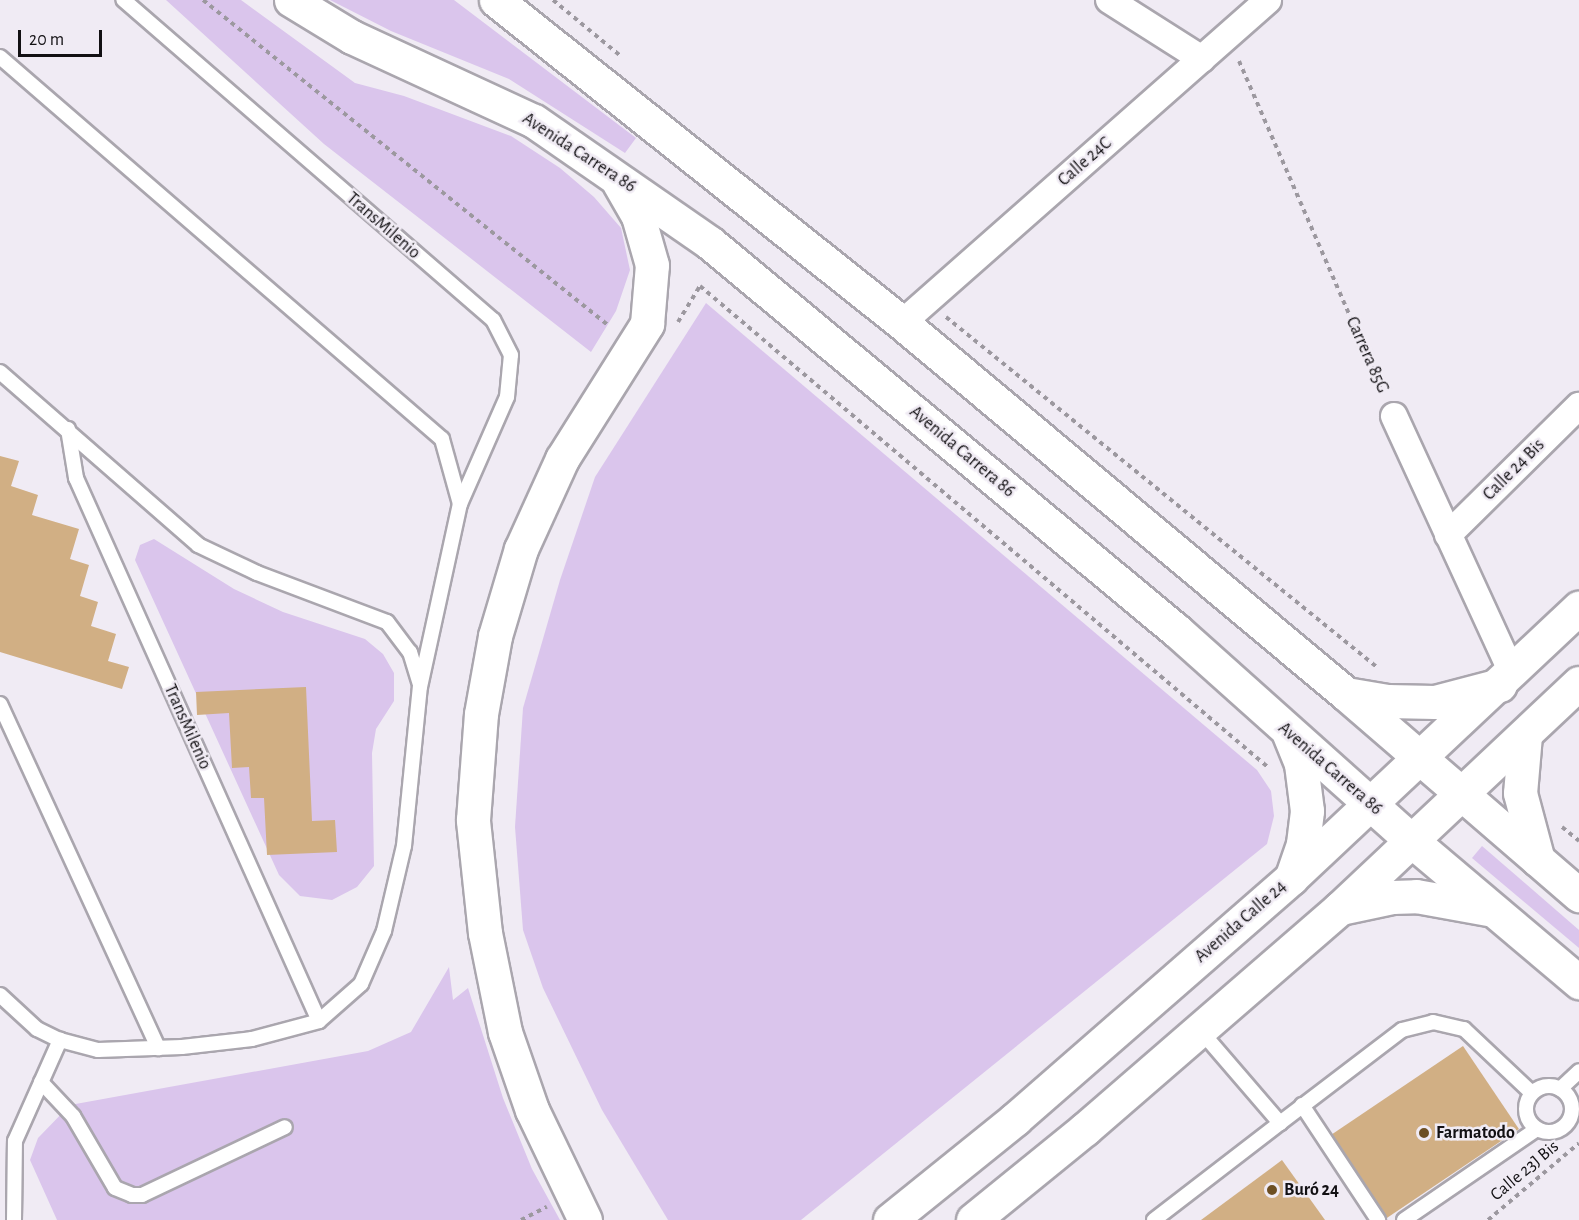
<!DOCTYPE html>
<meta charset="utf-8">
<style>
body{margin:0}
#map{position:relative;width:1579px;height:1220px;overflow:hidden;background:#f0ebf4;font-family:"Alegreya Sans",sans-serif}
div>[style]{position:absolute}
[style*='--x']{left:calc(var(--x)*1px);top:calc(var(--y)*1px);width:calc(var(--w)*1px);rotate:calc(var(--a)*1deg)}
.green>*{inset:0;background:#dac5ec}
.building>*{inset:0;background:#d1af84;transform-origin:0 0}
.path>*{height:4px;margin-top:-2px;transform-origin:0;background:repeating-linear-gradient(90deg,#9c989f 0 4.5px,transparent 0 9px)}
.roads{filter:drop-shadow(2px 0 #aaa6ae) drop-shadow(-2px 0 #aaa6ae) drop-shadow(0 2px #aaa6ae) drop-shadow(0 -2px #aaa6ae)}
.service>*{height:14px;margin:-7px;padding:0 7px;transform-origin:7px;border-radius:7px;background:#fff}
.service>.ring{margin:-7px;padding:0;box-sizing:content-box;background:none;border:14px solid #fff;border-radius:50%}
.minor>*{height:26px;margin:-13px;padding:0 13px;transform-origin:13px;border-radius:13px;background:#fff}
.secondary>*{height:33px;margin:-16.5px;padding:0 16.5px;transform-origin:16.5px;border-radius:16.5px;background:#fff}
.primary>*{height:33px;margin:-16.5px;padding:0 16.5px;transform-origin:16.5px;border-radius:16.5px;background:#fff}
.dots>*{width:16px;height:16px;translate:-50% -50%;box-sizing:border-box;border:3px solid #f0ebf4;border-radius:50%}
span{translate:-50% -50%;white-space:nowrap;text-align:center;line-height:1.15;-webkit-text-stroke:5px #f0ebf4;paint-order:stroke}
.street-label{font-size:18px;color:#121013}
.poi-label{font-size:18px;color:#121013;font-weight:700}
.left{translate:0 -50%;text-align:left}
.scale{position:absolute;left:18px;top:30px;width:84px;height:27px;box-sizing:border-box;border:3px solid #121013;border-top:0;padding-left:8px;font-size:18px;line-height:21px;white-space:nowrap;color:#121013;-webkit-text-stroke:4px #f0ebf4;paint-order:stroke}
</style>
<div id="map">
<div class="green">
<div style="clip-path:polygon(166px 0,241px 0,355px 83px,404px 96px,511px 136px,560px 168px,594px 197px,621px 228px,630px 270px,616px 311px,591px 352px,324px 144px)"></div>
<div style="clip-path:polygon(330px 0,454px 0,636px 138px,625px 153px,509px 79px,391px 31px)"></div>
<div style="clip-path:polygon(706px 303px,1257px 770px,1271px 791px,1274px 816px,1267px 844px,801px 1220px,668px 1220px,602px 1110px,543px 988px,523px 930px,515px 827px,523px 708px,560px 580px,595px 477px)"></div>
<div style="clip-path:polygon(154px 539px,234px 589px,283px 612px,365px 639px,383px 654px,394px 673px,394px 701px,376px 729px,372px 753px,374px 866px,357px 887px,332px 900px,300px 896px,279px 875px,135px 560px,140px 545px)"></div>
<div style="clip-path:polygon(1482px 846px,1579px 930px,1579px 948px,1472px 858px)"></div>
<div style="clip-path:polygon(449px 967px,453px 1000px,468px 988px,503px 1098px,532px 1169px,560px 1220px,57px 1220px,30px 1160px,38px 1138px,70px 1105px,368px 1051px,411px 1032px)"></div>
</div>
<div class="building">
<div style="clip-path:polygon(0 456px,19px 461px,11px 486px,38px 495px,32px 515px,79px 529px,70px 559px,89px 565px,80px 596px,98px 602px,91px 626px,116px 634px,108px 661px,129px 667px,122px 689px,0 652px)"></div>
<div style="clip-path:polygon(306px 687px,312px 821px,335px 820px,337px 852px,267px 855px,264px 798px,251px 798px,249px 767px,232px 768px,229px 713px,197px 715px,196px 692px)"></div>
<div style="left:1463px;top:1046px;width:100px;height:162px;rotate:56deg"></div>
<div style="clip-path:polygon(1282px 1160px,1325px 1220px,1201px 1220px)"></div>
</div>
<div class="path">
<div style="--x:203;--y:0;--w:521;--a:38.76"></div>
<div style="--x:553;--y:0;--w:89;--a:39.6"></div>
<div style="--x:1239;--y:61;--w:361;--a:66.5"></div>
<div style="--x:946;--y:317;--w:557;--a:39.09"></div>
<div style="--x:678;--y:322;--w:42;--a:-58.6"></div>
<div style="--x:700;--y:286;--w:746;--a:40.27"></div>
<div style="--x:1562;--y:827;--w:22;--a:39"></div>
<div style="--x:521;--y:1220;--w:29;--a:-27"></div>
<div style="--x:1488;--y:1220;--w:119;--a:-40.2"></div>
</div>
<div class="roads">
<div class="service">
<div style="--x:0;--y:57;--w:584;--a:40.84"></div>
<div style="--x:442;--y:439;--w:67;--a:74.5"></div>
<div style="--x:0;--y:372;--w:263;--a:41.1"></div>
<div style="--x:198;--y:545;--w:65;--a:25.4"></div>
<div style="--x:257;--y:573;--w:139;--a:20.7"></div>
<div style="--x:387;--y:622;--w:38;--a:53"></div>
<div style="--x:410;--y:652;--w:34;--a:73"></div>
<div style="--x:68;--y:429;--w:50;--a:80.7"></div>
<div style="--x:76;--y:478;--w:595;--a:65.89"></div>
<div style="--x:0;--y:704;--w:379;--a:65.3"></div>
<div style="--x:0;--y:995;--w:50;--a:42.6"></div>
<div style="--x:37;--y:1029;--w:25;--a:26"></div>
<div style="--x:60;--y:1040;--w:39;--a:15"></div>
<div style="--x:98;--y:1050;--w:84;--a:-2"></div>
<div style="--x:182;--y:1047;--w:70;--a:-6.5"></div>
<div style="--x:252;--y:1039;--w:69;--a:-15"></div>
<div style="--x:319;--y:1021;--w:56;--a:-41.4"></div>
<div style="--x:361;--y:984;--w:58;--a:-66.5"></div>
<div style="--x:384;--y:931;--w:87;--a:-76.8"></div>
<div style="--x:404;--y:846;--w:160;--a:-84.3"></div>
<div style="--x:420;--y:687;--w:187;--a:-77.7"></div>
<div style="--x:460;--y:504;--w:117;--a:-66.3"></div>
<div style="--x:507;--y:397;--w:42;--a:-84.6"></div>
<div style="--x:511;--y:355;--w:39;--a:-117"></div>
<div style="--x:493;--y:320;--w:489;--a:-139.1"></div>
<div style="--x:1200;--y:1030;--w:123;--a:49.3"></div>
<div style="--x:1280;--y:1123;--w:153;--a:-37.3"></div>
<div style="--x:1402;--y:1030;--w:32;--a:-14"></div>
<div style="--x:1433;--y:1022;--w:32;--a:13"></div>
<div style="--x:1464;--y:1029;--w:93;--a:43.3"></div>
<div style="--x:41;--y:1082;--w:47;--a:46.7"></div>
<div style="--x:73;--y:1116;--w:83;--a:59.7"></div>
<div style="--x:115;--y:1188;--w:18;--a:22"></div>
<div style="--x:132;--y:1195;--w:10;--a:0"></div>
<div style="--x:142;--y:1195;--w:158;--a:-25.4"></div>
<div class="ring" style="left:1526px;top:1086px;width:32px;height:32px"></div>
<div style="--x:1560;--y:1089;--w:26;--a:-43"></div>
<div style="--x:1302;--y:1105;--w:138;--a:56.5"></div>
<div style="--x:14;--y:1220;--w:79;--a:-89.3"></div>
<div style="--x:15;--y:1141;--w:111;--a:-66"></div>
<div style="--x:1154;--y:1220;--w:159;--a:-37.6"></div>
<div style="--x:1404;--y:1220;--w:161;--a:-34.4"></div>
</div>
<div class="minor">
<div style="--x:1109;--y:0;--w:110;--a:32.4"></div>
<div style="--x:902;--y:323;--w:488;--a:-41.4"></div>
<div style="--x:1394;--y:416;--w:283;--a:65.3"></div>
<div style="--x:1448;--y:535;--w:184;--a:-44.6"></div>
</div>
<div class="secondary">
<div style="--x:890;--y:1220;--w:161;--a:-38.9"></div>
<div style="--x:1015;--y:1119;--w:366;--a:-41.1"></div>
<div style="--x:1291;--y:878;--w:395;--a:-43.2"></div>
<div style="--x:973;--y:1220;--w:144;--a:-39.1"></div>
<div style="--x:1085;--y:1129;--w:337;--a:-40.9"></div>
<div style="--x:1340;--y:908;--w:328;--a:-43.3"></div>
</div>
<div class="primary">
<div style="--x:291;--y:0;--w:71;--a:31.2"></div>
<div style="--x:352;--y:37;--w:200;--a:24.8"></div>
<div style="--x:534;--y:121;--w:214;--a:34.7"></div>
<div style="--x:710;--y:243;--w:607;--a:39.72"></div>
<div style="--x:1177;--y:631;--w:315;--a:41.8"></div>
<div style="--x:1412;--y:841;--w:219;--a:40.2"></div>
<div style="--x:496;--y:0;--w:519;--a:38.5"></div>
<div style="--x:902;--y:323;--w:579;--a:39.88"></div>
<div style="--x:1346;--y:694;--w:308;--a:40.8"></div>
<div style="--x:1346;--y:694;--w:42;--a:9.7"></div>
<div style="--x:1387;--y:701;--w:48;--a:1.2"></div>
<div style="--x:1435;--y:702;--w:67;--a:-14.7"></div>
<div style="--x:1289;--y:734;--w:32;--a:68"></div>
<div style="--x:1301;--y:764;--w:47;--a:82.7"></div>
<div style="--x:1307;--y:811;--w:33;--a:97"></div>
<div style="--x:1303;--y:844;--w:36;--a:109"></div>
<div style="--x:1525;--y:735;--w:58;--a:94.9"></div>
<div style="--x:1520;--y:793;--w:69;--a:75"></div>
<div style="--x:1340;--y:908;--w:53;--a:-11.9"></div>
<div style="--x:1392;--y:897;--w:24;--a:-2"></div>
<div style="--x:1416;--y:896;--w:73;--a:10.2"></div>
<div style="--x:585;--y:1220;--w:122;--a:-115.7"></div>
<div style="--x:532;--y:1110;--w:83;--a:-109.1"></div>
<div style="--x:505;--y:1032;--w:101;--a:-101.4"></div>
<div style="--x:485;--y:933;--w:114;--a:-96.1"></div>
<div style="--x:473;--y:820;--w:106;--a:-85.7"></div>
<div style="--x:481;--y:714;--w:79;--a:-79.8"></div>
<div style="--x:495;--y:636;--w:91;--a:-73.4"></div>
<div style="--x:521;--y:549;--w:99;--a:-65.5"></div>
<div style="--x:562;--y:459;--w:160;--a:-57.8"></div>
<div style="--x:647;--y:324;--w:59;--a:-85.2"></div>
<div style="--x:652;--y:265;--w:51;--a:-105.9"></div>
<div style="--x:638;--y:216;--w:38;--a:-120"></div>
</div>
</div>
<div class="dots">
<div style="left:1424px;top:1133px;background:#6d4f23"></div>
<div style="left:1272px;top:1190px;background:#6d4f23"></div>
</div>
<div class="street-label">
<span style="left:579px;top:153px;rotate:33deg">Avenida Carrera 86</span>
<span style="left:1085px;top:162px;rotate:-41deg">Calle 24C</span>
<span style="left:383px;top:226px;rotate:41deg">TransMilenio</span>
<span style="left:1367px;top:355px;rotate:66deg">Carrera 85G</span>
<span style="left:962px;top:452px;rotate:40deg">Avenida Carrera 86</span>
<span style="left:1514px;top:470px;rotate:-45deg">Calle 24 Bis</span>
<span style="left:187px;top:727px;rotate:66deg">TransMilenio</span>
<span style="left:1330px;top:769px;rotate:41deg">Avenida Carrera 86</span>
<span style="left:1241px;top:922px;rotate:-41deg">Avenida Calle 24</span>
<span style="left:1525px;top:1171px;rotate:-40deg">Calle 23J Bis</span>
</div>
<div class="poi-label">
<span class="left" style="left:1436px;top:1133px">Farmatodo</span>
<span class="left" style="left:1284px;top:1190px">Buró 24</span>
</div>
<div class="scale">20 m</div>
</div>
